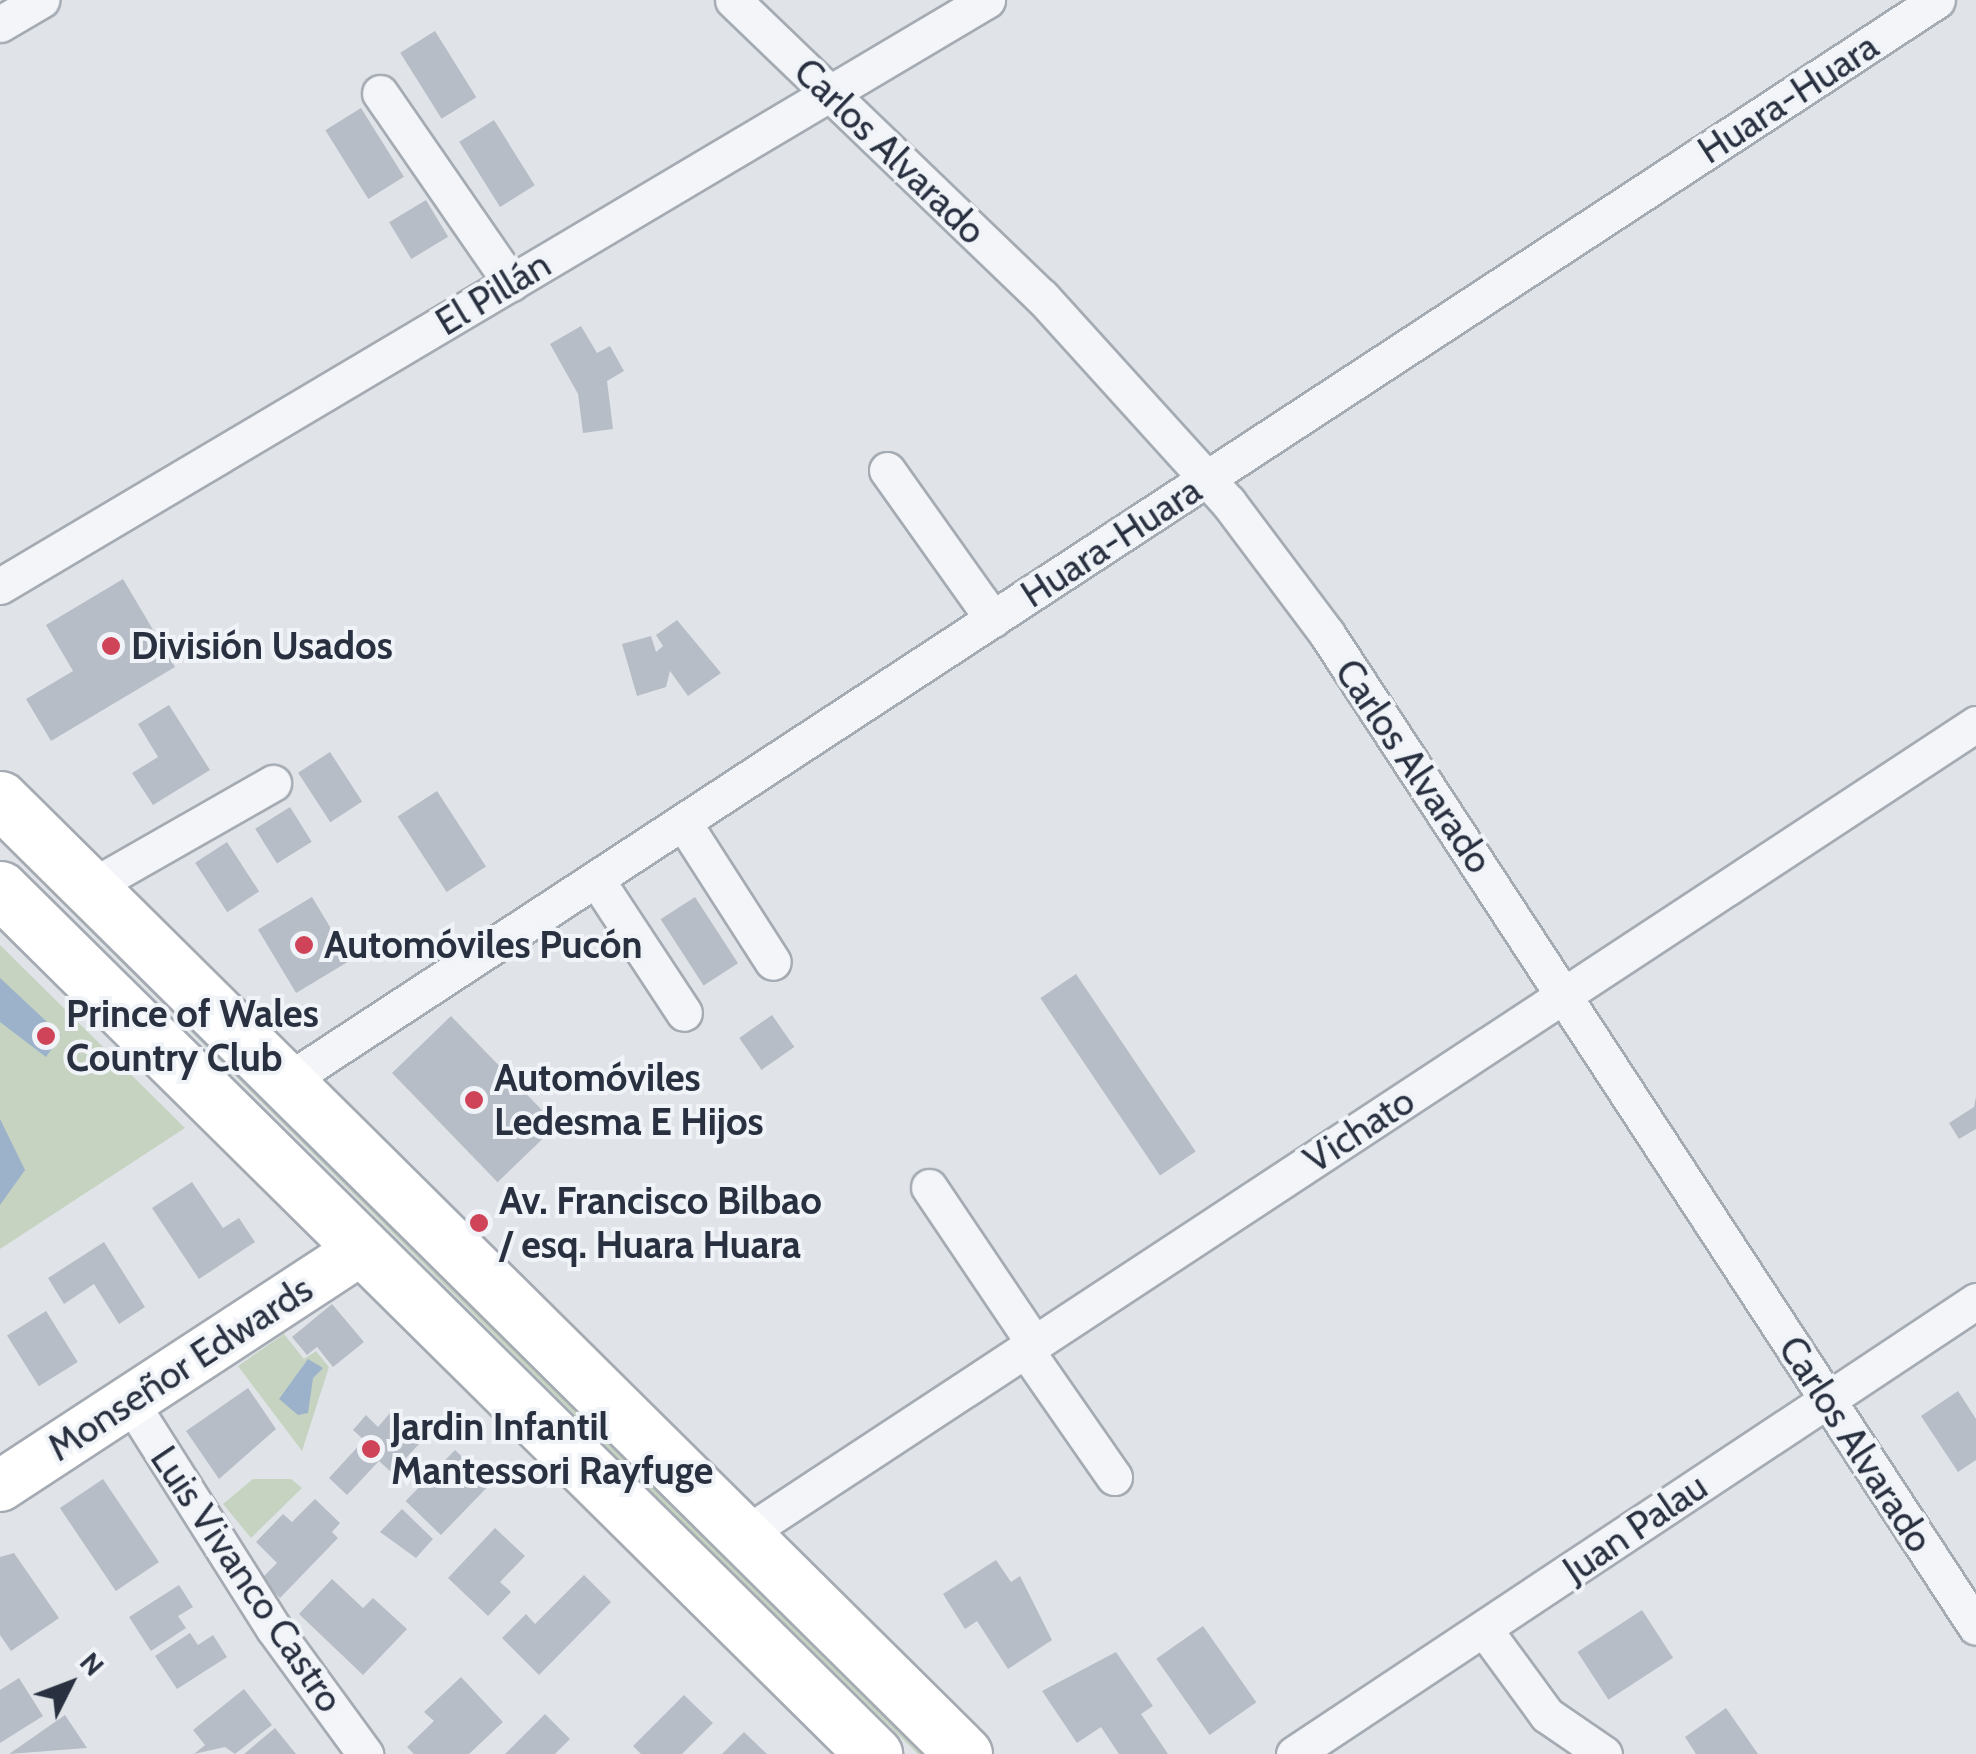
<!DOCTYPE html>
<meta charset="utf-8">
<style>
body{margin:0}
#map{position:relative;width:1976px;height:1754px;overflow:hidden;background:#e0e4e9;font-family:Cabin,sans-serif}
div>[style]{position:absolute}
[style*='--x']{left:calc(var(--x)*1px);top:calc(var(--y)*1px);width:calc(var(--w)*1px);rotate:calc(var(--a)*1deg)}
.green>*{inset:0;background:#c6d3c1}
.water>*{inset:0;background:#9bb2ca}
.building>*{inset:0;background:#b7bdc6;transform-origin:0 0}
.roads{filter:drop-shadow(2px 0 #a5abb3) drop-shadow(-2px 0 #a5abb3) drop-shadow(0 2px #a5abb3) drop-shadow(0 -2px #a5abb3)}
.street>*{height:35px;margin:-17.5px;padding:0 17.5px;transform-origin:17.5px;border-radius:17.5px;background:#f3f5f8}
.secondary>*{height:50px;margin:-25px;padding:0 25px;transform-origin:25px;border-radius:25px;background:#fff}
.primary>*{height:55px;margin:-27.5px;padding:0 27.5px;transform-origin:27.5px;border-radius:27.5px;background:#fff}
.dots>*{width:28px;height:28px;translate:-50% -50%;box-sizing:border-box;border:5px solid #f0f3f7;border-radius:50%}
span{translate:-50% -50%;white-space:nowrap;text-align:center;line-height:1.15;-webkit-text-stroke:8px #f0f3f7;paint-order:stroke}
.street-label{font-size:38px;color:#293141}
.poi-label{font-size:38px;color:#293141;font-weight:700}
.left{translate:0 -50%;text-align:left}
.north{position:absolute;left:20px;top:1634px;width:100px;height:100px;-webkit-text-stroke:8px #f0f3f7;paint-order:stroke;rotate:48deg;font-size:28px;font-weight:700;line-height:40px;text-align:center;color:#293141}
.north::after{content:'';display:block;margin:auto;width:35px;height:45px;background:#293141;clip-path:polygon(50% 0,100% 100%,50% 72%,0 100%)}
</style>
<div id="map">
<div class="green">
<div style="clip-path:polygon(0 827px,934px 1754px,918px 1754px,707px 1547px,0 841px)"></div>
<div style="clip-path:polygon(0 945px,185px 1128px,0 1249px)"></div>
<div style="clip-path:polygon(284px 1334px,304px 1359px,316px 1351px,329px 1367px,302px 1451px,238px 1366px)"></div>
<div style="clip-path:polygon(253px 1479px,291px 1479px,302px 1488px,251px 1538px,223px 1504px)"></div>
</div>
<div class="water">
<div style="clip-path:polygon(0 978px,61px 1035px,46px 1057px,0 1022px)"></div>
<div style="clip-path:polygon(0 1119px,25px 1170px,0 1205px)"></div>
<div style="clip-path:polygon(308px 1359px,323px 1368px,313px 1378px,308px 1413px,298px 1415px,279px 1399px)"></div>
</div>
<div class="building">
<div style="left:435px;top:31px;width:78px;height:41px;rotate:58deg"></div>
<div style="left:361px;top:108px;width:81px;height:42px;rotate:58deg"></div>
<div style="left:494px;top:120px;width:77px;height:41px;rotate:58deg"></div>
<div style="left:426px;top:200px;width:43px;height:43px;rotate:59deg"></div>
<div style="clip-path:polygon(581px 326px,597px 353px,610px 346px,624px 371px,607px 381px,613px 429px,583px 433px,578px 394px,550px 344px)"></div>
<div style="clip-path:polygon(123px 579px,175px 667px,51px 741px,26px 699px,73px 671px,46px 625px)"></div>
<div style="clip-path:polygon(677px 620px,721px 673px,688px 696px,670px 671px,666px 687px,637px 696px,622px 644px,651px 636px,656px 652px,663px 646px,656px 635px)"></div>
<div style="clip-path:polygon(169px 705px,210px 770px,153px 805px,132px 773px,158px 757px,138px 724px)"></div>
<div style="left:330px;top:752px;width:59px;height:38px;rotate:57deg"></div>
<div style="left:437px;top:791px;width:90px;height:47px;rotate:57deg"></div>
<div style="left:290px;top:807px;width:41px;height:41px;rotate:58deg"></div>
<div style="left:227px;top:842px;width:59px;height:38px;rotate:57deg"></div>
<div style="left:312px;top:897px;width:74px;height:63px;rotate:59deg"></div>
<div style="left:695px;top:897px;width:79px;height:41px;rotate:57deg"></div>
<div style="left:1076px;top:974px;width:214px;height:43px;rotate:56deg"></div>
<div style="left:772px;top:1015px;width:39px;height:40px;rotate:55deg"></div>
<div style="left:451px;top:1016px;width:152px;height:82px;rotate:46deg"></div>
<div style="clip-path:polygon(1976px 1097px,1976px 1129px,1959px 1139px,1949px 1123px,1974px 1107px)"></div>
<div style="clip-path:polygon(192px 1182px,223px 1228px,239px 1218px,255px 1242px,199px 1279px,152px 1208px)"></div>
<div style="clip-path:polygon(104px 1242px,145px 1307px,119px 1324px,94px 1284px,64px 1304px,48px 1278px)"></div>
<div style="clip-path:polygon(332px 1304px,364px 1342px,333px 1367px,317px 1347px,307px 1355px,292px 1337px)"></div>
<div style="left:46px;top:1311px;width:60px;height:46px;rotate:58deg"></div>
<div style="clip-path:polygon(248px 1388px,276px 1429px,219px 1479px,186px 1431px)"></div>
<div style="clip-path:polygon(1958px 1391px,1976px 1419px,1976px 1460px,1958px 1472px,1921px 1416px)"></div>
<div style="clip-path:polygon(390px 1413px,421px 1442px,392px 1473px,379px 1461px,347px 1495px,329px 1478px,364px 1440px,353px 1430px,366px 1415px,378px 1427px)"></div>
<div style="left:455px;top:1450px;width:49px;height:71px;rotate:44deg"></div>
<div style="left:103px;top:1479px;width:100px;height:52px;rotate:56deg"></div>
<div style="clip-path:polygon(315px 1499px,340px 1523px,332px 1532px,338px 1538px,280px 1598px,261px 1579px,277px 1563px,256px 1542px,283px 1514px,292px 1522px)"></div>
<div style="clip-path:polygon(402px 1509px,433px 1539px,416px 1558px,380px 1532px)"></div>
<div style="clip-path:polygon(495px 1528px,525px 1556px,500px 1582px,511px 1592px,488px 1616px,448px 1578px)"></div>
<div style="clip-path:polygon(14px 1553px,59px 1618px,11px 1651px,0 1635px,0 1557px)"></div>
<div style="clip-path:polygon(996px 1560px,1011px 1582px,1020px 1576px,1052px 1640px,1008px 1669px,977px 1621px,965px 1629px,943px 1594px)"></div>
<div style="clip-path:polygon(584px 1575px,611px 1602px,539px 1675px,502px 1638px,526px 1614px,535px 1624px)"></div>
<div style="clip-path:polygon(332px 1579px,363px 1608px,373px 1598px,407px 1629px,363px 1675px,299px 1614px)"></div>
<div style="clip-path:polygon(179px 1585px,193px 1607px,178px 1616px,186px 1628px,151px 1651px,129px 1617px)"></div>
<div style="left:1642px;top:1610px;width:57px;height:77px;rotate:57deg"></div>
<div style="left:1203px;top:1626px;width:93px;height:57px;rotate:55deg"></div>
<div style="clip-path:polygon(190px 1633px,198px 1645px,213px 1635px,227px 1657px,177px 1689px,155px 1656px)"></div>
<div style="clip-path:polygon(1116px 1652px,1153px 1706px,1141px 1714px,1168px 1754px,1119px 1754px,1101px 1727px,1077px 1743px,1042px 1691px)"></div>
<div style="clip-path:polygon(461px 1677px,503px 1722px,469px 1754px,414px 1754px,407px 1747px,434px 1721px,424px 1712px)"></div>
<div style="clip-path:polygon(19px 1678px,43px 1716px,0 1743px,0 1690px)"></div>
<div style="clip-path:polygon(244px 1689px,272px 1725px,235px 1754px,225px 1747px,194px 1754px,205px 1745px,193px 1730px)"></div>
<div style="clip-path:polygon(684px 1695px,713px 1723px,682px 1754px,641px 1754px,633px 1746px)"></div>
<div style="clip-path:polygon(1726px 1708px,1758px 1754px,1696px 1754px,1685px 1737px)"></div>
<div style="clip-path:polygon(545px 1714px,570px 1739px,555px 1754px,505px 1754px)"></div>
<div style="clip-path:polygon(65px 1715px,87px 1748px,9px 1754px)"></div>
<div style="clip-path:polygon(275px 1728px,296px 1754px,244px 1754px)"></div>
<div style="clip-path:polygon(744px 1732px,767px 1754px,722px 1754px)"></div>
</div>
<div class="roads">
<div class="street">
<div style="--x:733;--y:0;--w:429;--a:43.9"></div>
<div style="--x:1042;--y:297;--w:277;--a:47.8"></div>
<div style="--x:1228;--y:502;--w:165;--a:53.1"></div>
<div style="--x:1327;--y:634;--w:1186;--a:56.83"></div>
<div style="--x:0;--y:24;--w:48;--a:-30.3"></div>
<div style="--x:380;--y:93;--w:231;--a:55.4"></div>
<div style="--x:887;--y:470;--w:183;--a:54.6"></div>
<div style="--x:0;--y:586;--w:1148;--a:-30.7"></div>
<div style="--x:683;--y:822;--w:166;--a:57.3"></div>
<div style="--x:596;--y:879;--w:160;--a:56.7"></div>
<div style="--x:89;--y:888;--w:212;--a:-29.7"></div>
<div style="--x:284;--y:1083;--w:1976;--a:-33.23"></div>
<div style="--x:929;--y:1187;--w:188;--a:56.1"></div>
<div style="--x:1025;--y:1349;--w:156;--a:55.2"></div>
<div style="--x:131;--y:1403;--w:267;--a:57.7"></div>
<div style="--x:274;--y:1629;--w:155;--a:53.9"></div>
<div style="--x:742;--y:1536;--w:1477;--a:-33.35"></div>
<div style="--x:1484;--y:1629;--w:107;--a:53.8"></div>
<div style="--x:1547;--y:1715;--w:69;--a:34.4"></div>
<div style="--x:1294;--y:1754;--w:819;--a:-33.59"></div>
</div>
<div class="secondary">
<div style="--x:0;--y:1486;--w:430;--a:-33.2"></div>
</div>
<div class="primary">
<div style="--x:0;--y:799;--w:1357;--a:44.73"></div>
<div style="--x:0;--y:889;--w:1230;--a:44.7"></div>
</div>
</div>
<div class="dots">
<div style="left:111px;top:646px;background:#cf4459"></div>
<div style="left:304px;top:945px;background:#cf4459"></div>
<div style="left:46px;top:1036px;background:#cf4459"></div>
<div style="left:474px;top:1100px;background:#cf4459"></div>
<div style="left:479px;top:1223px;background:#cf4459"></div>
<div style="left:371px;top:1449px;background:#cf4459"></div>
</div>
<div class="street-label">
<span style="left:1788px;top:98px;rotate:-33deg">Huara-Huara</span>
<span style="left:890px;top:151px;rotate:44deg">Carlos Alvarado</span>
<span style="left:493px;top:293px;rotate:-31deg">El Pillán</span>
<span style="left:1111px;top:542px;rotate:-33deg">Huara-Huara</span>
<span style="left:1414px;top:766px;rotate:56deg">Carlos Alvarado</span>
<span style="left:1359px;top:1130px;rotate:-33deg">Vichato</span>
<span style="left:180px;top:1368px;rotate:-33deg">Monseñor Edwards</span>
<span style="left:1856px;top:1444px;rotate:57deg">Carlos Alvarado</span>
<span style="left:1635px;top:1528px;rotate:-34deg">Juan Palau</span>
<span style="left:247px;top:1579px;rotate:56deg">Luis Vivanco Castro</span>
</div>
<div class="poi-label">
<span class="left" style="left:131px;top:646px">División Usados</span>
<span class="left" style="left:324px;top:945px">Automóviles Pucón</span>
<span class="left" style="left:66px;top:1036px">Prince of Wales<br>Country Club</span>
<span class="left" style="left:494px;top:1100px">Automóviles<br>Ledesma E Hijos</span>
<span class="left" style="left:499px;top:1223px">Av. Francisco Bilbao<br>/ esq. Huara Huara</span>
<span class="left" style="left:391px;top:1449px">Jardin Infantil<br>Mantessori Rayfuge</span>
</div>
<div class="north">N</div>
</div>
